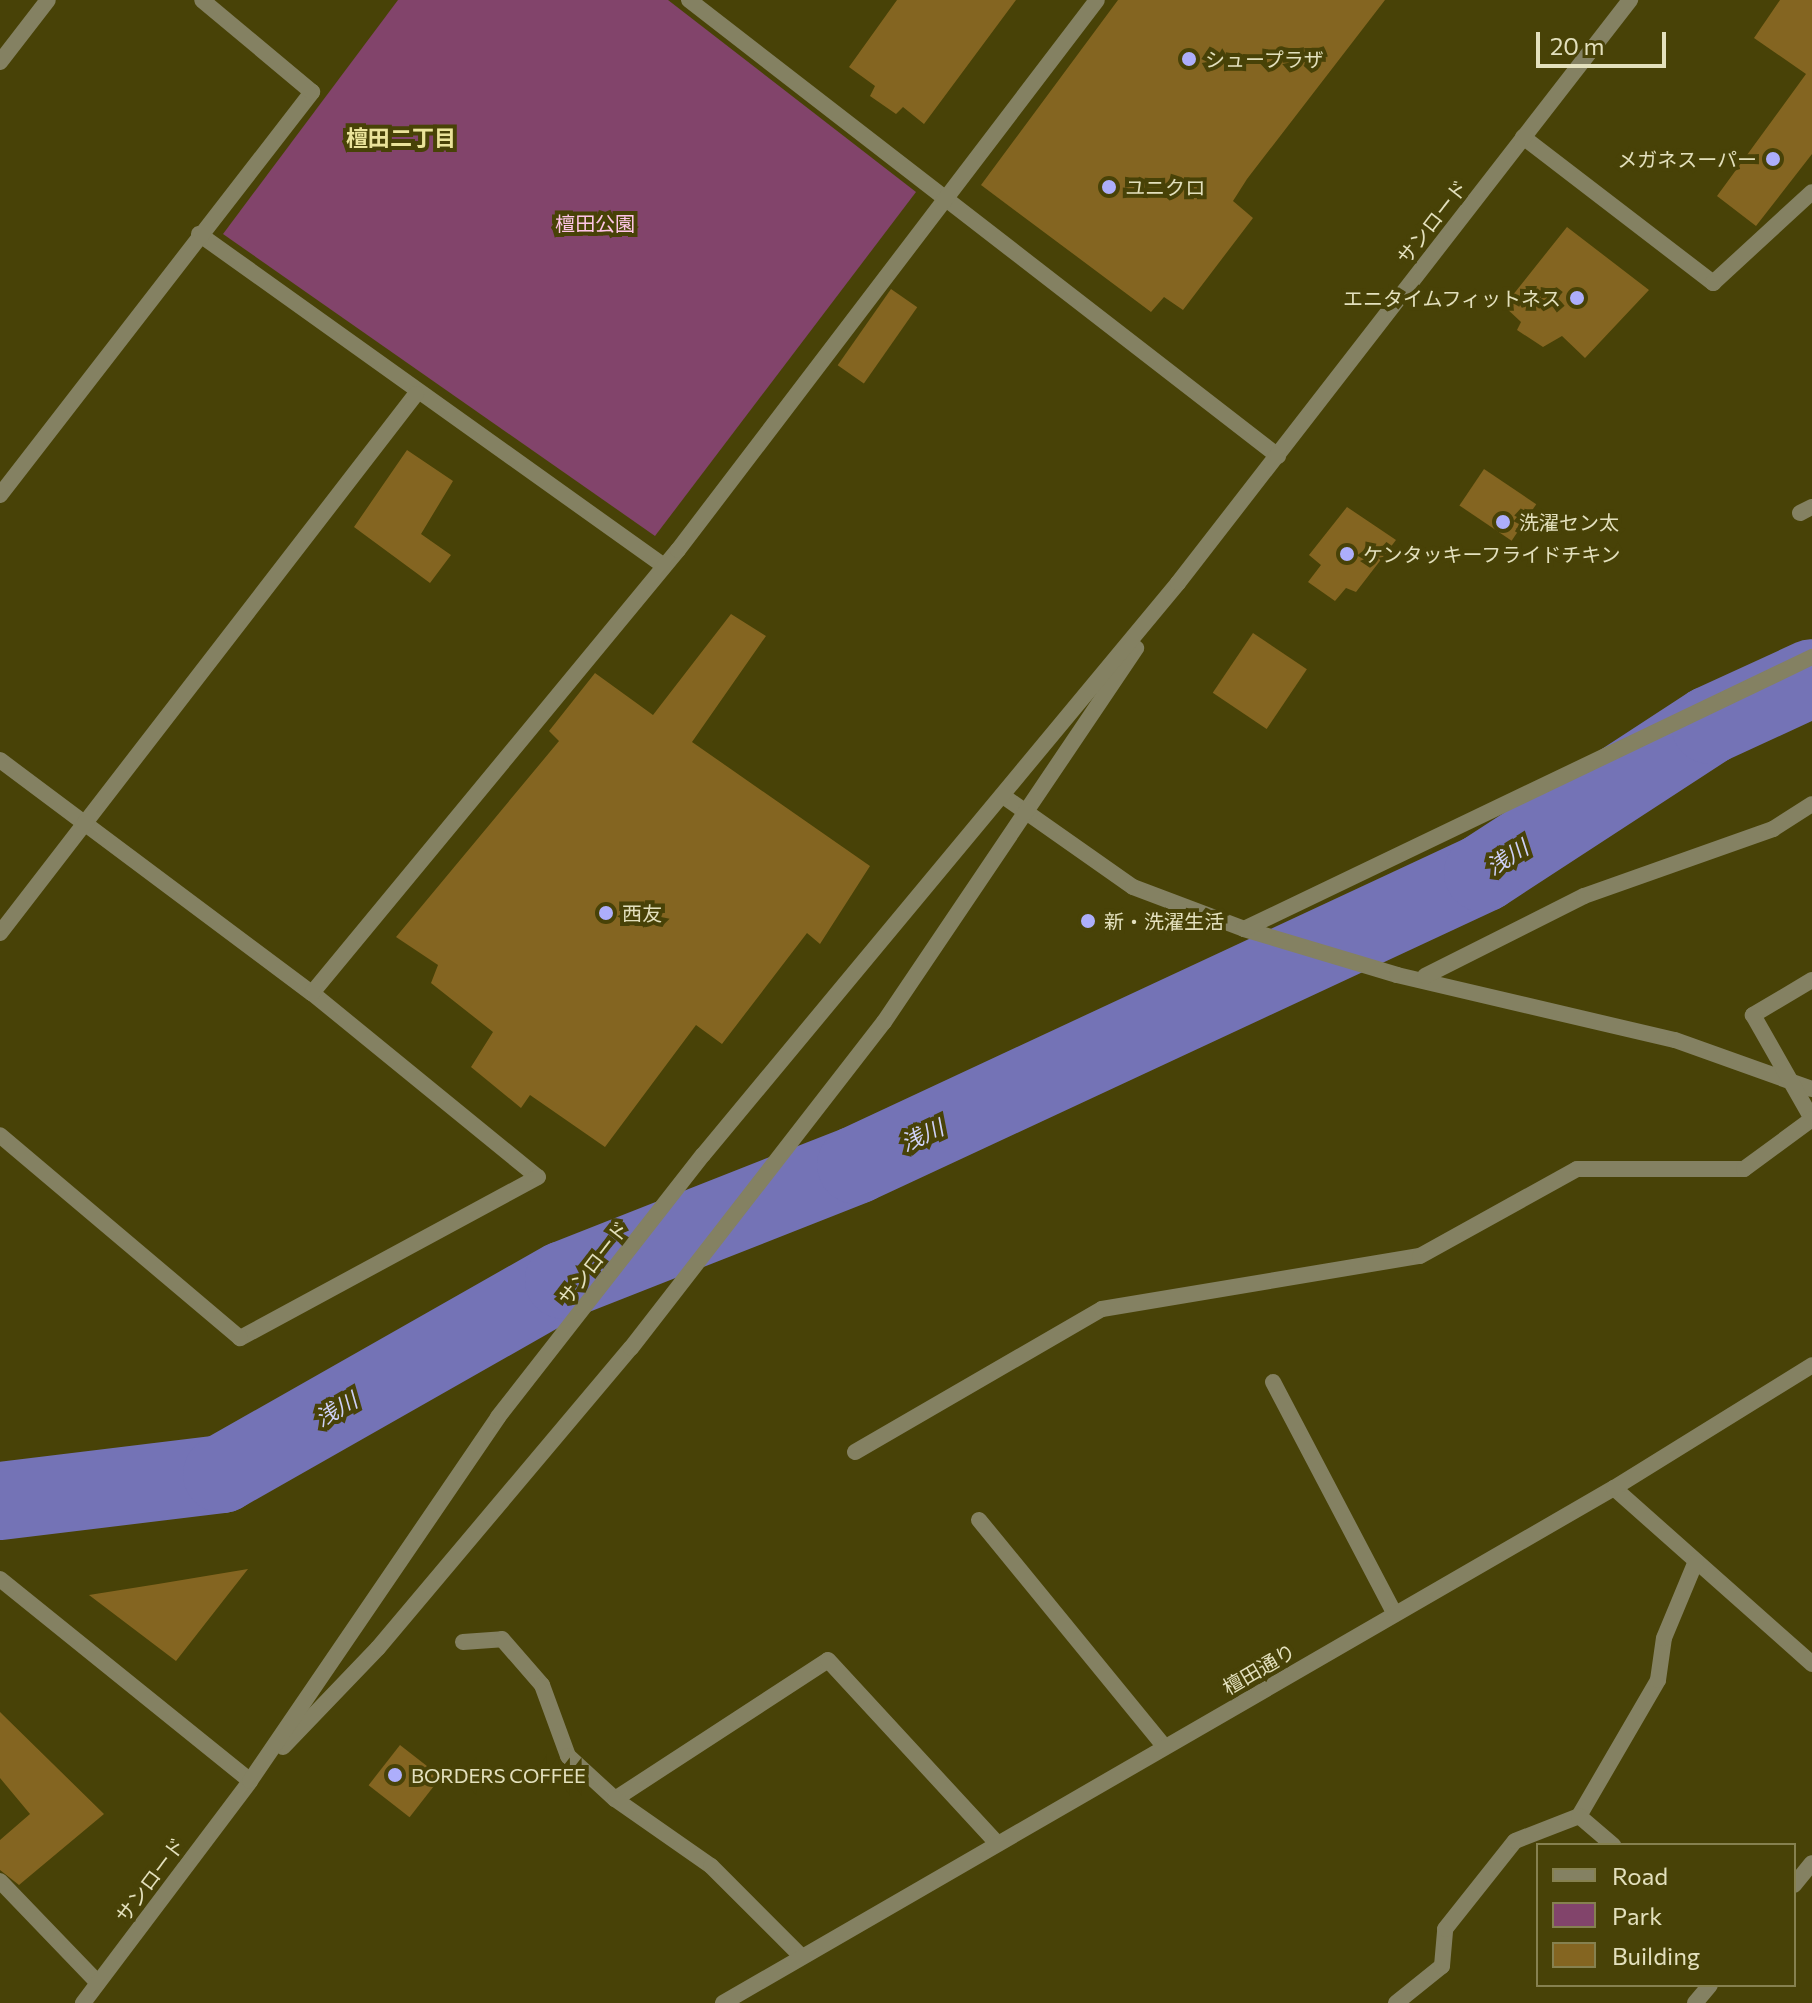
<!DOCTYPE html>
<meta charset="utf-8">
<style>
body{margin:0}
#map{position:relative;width:1812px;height:2003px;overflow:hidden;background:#484207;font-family:Commissioner,"Noto Sans JP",sans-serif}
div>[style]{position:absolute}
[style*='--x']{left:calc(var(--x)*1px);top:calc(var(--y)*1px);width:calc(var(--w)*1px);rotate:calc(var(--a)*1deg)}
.green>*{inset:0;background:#82446b}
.river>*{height:78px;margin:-39px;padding:0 39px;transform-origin:39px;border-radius:39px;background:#7473b6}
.building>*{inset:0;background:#846521;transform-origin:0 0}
.service>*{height:16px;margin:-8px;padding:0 8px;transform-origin:8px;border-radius:8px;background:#848162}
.minor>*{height:16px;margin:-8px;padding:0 8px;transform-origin:8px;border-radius:8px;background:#848162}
.tertiary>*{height:16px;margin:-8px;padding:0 8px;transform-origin:8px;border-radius:8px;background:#848162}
.dots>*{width:22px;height:22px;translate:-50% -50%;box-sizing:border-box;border:4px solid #484207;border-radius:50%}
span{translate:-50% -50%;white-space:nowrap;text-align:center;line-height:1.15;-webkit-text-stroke:8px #484207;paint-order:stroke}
.poi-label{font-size:20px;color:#e3e0bd}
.left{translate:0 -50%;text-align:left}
.right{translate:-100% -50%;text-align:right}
.street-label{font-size:20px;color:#e3e0bd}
.park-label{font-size:20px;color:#ffc5e7}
.neighbourhood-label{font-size:22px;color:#eae39a;font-weight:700}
.water-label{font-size:22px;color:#ced0f6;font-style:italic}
.legend{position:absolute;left:1536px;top:1843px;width:260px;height:144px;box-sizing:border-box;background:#484207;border:2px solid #868150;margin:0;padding:10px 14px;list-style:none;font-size:24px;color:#e3e0bd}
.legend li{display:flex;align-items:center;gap:16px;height:40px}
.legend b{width:40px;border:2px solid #868150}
.scale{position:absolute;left:1536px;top:32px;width:130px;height:36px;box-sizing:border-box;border:4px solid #e3e0bd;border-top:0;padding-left:10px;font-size:24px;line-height:28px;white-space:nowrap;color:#e3e0bd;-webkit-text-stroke:6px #484207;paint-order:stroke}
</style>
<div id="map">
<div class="green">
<div style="clip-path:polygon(398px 0,668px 0,916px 192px,655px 536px,223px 234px)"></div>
</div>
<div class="river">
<div style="--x:0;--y:1501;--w:224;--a:-6.9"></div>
<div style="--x:222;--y:1474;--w:393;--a:-29.6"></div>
<div style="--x:564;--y:1280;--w:314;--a:-21.5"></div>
<div style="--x:856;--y:1165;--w:692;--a:-24.97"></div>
<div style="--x:1483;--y:873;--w:271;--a:-33.1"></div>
<div style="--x:1710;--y:725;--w:112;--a:-24.7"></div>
</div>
<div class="building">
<div style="clip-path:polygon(897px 0,1016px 0,924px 124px,903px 107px,896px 114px,870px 96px,875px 86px,849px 67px)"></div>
<div style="clip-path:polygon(1118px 0,1385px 0,1247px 179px,1233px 201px,1253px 218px,1183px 310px,1164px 297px,1151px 312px,981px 185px)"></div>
<div style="clip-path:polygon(1780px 0,1812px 0,1812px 154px,1756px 226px,1717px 196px,1806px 74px,1754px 38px)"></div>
<div style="clip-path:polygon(1567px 227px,1649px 290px,1585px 358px,1562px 336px,1543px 347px,1517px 330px,1521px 322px,1504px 306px)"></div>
<div style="left:891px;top:289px;width:32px;height:93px;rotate:35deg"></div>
<div style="clip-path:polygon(407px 450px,453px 481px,421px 534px,451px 555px,430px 583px,354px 527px)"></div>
<div style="left:1484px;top:469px;width:63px;height:44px;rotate:34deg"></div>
<div style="clip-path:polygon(1347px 507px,1396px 540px,1356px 592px,1346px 588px,1335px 601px,1308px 582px,1321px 565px,1309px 555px)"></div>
<div style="clip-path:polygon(731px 614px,766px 636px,692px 742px,870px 866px,820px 944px,807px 933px,722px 1044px,696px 1025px,605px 1147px,530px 1095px,521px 1108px,471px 1067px,493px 1032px,431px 983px,438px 965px,396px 937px,559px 741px,549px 731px,595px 673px,653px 715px)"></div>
<div style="left:1253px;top:633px;width:65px;height:72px;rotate:34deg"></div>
<div style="clip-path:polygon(248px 1569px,176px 1661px,89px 1595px,158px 1584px)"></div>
<div style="clip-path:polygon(0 1712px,104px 1814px,19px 1885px,0 1870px,0 1840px,30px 1814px,0 1778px)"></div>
<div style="left:400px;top:1745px;width:52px;height:51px;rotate:38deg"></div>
</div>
<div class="service">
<div style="--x:1273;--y:1382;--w:262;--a:62.3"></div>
<div style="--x:979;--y:1520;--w:292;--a:50.7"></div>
</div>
<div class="minor">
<div style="--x:689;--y:0;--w:745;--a:37.75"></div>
<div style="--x:0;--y:62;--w:78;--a:-52.3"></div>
<div style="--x:1523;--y:137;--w:240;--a:37.5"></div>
<div style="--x:1713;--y:283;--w:134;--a:-42.6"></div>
<div style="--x:199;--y:234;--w:571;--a:35.53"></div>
<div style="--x:0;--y:495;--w:510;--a:-52.25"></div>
<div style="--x:312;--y:92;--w:143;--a:-140.1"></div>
<div style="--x:1800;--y:513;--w:13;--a:-27"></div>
<div style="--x:0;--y:760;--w:389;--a:36.8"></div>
<div style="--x:312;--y:993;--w:291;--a:39.2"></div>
<div style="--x:538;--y:1177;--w:339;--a:151.6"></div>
<div style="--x:240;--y:1338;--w:314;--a:-139.8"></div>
<div style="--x:1029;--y:814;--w:127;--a:35.1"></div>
<div style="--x:1133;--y:887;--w:119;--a:20.7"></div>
<div style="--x:1244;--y:929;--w:160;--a:16.7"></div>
<div style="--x:1397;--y:975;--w:285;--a:13.2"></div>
<div style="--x:1675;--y:1040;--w:145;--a:19.7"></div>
<div style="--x:1244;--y:929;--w:630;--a:-25.59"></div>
<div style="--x:0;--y:933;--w:681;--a:-52.34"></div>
<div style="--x:1425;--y:976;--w:178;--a:-26.7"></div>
<div style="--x:1584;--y:896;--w:201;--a:-19.5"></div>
<div style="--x:1773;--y:829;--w:46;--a:-32.7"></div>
<div style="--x:1812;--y:980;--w:69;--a:149.3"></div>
<div style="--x:1753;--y:1015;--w:120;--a:60.4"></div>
<div style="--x:312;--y:993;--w:575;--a:-50.44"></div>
<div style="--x:678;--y:550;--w:691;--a:-52.7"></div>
<div style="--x:855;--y:1452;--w:285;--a:-30.1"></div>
<div style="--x:1102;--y:1309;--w:322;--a:-9.5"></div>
<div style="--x:1420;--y:1256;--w:179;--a:-29"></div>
<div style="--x:1577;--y:1169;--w:167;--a:0"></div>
<div style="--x:1744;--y:1169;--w:84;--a:-36.3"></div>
<div style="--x:1614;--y:1488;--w:265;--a:41.6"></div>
<div style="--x:463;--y:1642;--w:39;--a:-4"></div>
<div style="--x:502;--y:1639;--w:61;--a:49"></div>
<div style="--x:542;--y:1685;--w:76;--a:69.9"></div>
<div style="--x:568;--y:1756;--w:64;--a:42.5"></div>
<div style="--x:615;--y:1799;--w:254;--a:-33.1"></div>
<div style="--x:828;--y:1660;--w:248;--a:47.3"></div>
<div style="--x:615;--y:1799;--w:117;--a:34.9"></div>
<div style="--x:711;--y:1866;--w:126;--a:45"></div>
<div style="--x:1579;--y:1816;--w:157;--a:-59.8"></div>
<div style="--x:1658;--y:1680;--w:42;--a:-81.9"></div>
<div style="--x:1664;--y:1638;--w:83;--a:-67.4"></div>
<div style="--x:0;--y:1881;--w:141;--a:46.1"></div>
<div style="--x:1794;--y:1885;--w:28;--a:-51"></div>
<div style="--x:1396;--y:2003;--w:59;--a:-38.8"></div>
<div style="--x:1442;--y:1966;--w:37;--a:-85"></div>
<div style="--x:1445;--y:1929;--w:112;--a:-51.5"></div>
<div style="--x:1515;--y:1841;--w:69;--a:-21.3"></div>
<div style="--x:1579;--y:1816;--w:45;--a:40.5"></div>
<div style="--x:1695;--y:2003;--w:23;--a:-50"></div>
</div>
<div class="tertiary">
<div style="--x:1003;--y:796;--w:32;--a:35"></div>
<div style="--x:0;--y:1579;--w:321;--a:38.9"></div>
<div style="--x:283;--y:1747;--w:137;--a:-46.2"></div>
<div style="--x:378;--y:1648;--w:392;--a:-49.9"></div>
<div style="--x:631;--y:1348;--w:413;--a:-52.2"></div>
<div style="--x:884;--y:1022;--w:451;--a:-56"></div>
<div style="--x:83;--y:2003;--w:278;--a:-53"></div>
<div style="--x:250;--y:1781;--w:440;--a:-55.7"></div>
<div style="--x:498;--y:1417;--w:333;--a:-52"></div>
<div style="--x:703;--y:1155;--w:744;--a:-50.29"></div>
<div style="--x:1178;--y:583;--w:738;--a:-52.21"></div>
<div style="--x:723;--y:2003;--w:1029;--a:-30.03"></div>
<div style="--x:1614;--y:1488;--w:233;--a:-31.8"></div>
</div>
<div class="dots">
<div style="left:1189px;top:59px;background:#adaefb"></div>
<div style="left:1773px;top:159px;background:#adaefb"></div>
<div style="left:1109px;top:187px;background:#adaefb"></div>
<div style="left:1577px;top:298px;background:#adaefb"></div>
<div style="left:1503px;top:522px;background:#adaefb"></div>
<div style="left:1347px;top:554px;background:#adaefb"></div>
<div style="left:606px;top:913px;background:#adaefb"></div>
<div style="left:1088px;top:921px;background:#adaefb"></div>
<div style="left:395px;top:1775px;background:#adaefb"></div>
</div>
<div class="poi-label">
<span class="left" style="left:1205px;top:59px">シュープラザ</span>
<span class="right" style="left:1757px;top:159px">メガネスーパー</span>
<span class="left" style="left:1125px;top:187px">ユニクロ</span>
<span class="right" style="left:1561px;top:298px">エニタイムフィットネス</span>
<span class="left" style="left:1519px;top:522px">洗濯セン太</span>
<span class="left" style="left:1363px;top:554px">ケンタッキーフライドチキン</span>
<span class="left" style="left:622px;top:913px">西友</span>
<span class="left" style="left:1104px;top:921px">新・洗濯生活</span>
<span class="left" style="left:411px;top:1775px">BORDERS COFFEE</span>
</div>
<div class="street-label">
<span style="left:1432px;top:222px;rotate:-52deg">サンロード</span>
<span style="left:593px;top:1263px;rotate:-52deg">サンロード</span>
<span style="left:1259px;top:1669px;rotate:-30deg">檀田通り</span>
<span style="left:150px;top:1880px;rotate:-53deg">サンロード</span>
</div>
<div class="park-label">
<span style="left:595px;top:223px">檀田公園</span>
</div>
<div class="neighbourhood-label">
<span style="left:401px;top:138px">檀田二丁目</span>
</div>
<div class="water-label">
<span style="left:1507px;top:857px;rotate:-32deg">浅川</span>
<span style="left:922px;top:1135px;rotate:-25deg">浅川</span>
<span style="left:336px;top:1409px;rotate:-30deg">浅川</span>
</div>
<ul class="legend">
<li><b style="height:10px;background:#848162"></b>Road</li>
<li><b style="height:22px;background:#82446b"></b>Park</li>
<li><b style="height:22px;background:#846521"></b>Building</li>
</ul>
<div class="scale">20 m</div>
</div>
